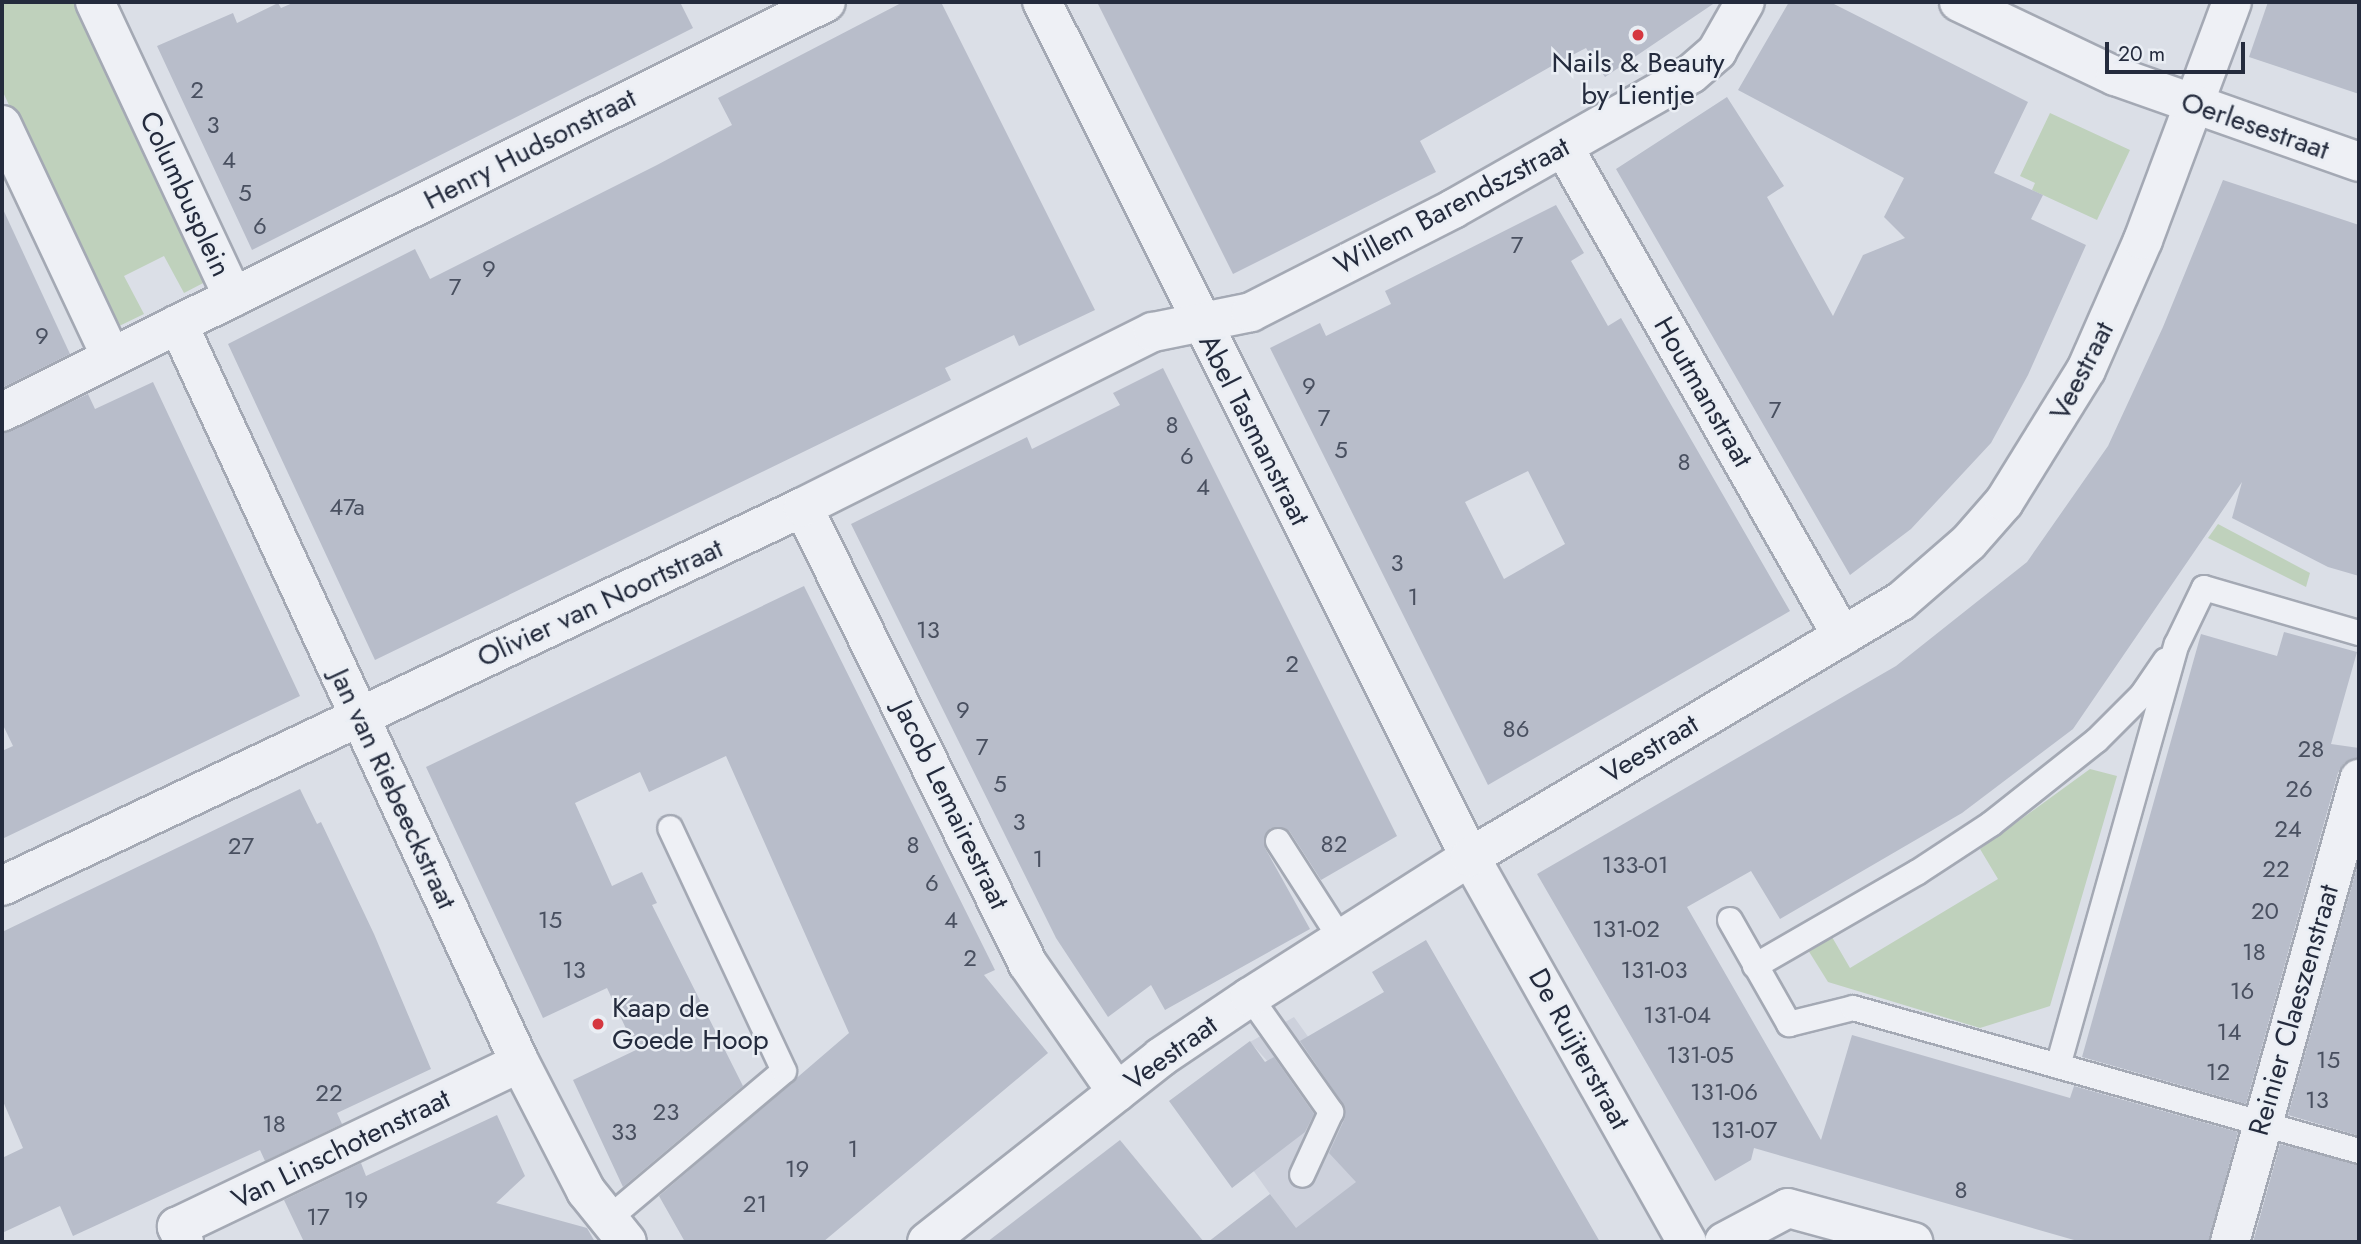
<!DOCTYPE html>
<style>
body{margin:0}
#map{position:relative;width:2361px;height:1244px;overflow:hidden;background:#dbdfe7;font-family:Jost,sans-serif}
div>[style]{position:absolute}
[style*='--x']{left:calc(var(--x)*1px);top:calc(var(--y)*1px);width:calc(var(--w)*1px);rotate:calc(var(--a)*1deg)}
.built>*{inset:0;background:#cdd1dc}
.green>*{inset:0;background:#bfd1bc}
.building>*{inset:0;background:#b8bdca}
.roads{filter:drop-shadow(2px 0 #a4a9b4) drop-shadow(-2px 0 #a4a9b4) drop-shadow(0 2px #a4a9b4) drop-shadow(0 -2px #a4a9b4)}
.service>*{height:24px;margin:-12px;padding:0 12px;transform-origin:12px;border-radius:12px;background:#eef0f5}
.minor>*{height:38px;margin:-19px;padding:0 19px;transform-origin:19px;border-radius:19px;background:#eef0f5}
.tertiary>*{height:38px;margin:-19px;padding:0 19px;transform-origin:19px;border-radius:19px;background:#eef0f5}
.dots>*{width:19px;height:19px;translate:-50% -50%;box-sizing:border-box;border:4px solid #eaeef4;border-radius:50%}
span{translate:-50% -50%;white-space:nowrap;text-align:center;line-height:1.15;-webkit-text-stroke:5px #eaeef4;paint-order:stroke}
.number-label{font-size:24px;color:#495060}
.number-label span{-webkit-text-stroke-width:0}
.poi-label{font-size:28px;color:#242b3d}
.left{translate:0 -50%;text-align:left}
.street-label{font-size:28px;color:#242b3d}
.frame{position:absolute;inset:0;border:4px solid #242b3d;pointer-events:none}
.scale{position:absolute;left:2105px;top:42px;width:140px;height:32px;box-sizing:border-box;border:4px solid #242b3d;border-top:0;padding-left:9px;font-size:21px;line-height:24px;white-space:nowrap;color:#242b3d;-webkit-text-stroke:5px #eaeef4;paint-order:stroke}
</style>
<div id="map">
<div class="built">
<div style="clip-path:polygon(1294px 1017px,1364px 1115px,1418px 1176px,1334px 1242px,1256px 1242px,1247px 1229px,1278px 1205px,1250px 1166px,1271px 1065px,1250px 1042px)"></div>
</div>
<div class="green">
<div style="clip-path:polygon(2px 2px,80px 2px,209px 280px,184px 293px,164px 256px,124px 276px,144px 314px,113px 329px,2px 90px)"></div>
<div style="clip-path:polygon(2050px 113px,2130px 150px,2097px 220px,2032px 190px,2035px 183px,2020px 176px)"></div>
<div style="clip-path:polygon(2218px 524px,2310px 573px,2306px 587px,2208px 538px)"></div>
<div style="clip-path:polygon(2090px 769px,2117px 776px,2050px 1006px,1980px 1028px,1828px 982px,1808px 950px,1832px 937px,1850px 968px,1998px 879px,1980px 849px)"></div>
</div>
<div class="building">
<div style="clip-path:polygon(295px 2px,680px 2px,693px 28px,252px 250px,157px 46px,233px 13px,237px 23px,278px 3px,281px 8px)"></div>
<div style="clip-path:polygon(903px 2px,941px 2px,1095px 310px,1019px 346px,1014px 335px,945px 368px,951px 380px,375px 660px,228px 344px,415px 249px,430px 279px,657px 165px,732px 125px,718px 98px)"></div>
<div style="clip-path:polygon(1097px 2px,1716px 2px,1605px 77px,1586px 48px,1557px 63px,1420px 141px,1436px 172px,1233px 274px)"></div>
<div style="clip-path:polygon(1789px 2px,1830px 2px,2028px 102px,1994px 173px,2043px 195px,2031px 219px,2086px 245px,2028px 375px,1991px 443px,1911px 529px,1850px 575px,1616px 169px,1727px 97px,1784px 186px,1767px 197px,1833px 316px,1863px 255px,1905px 238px,1884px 217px,1904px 178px,1738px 90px)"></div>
<div style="clip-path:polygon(2268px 2px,2359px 2px,2359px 94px,2249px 57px)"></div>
<div style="clip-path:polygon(2223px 180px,2359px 225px,2359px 576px,2328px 567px,2232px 518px,2242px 482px,2073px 729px,1962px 813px,1780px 919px,1751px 871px,1687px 907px,1821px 1140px,1852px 1035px,2070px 1098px,2074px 1086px,2238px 1132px,2209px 1242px,2081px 1242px,1754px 1148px,1751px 1160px,1715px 1181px,1537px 874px,1896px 666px,2027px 562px,2108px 446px,2163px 327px)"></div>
<div style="clip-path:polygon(evenodd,1556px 205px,1584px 253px,1571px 261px,1608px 326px,1621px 318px,1790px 611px,1488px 785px,1270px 348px,1320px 323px,1326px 336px,1391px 304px,1385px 291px,1556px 205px,1528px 471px,1565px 544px,1504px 579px,1465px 502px,1528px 471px)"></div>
<div style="clip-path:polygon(2px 207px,70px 354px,2px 388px)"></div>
<div style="clip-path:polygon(1163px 368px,1397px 836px,1321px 880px,1290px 832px,1284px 828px,1271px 828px,1265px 835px,1265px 848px,1310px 929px,1165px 1010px,1151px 985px,1108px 1017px,1056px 938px,851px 524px,1027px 437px,1032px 449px,1120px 405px,1113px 393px)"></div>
<div style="clip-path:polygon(153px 382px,300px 696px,2px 839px,2px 751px,13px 746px,2px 723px,2px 434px,88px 394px,95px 409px)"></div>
<div style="clip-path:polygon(804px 586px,995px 970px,984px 975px,1048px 1053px,823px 1242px,685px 1242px,659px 1196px,849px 1033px,726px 756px,649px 792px,640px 772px,575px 803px,612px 886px,642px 872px,657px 903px,652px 905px,743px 1086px,623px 1187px,573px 1080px,636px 1050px,607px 988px,543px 1018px,426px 767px)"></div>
<div style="clip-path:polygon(2284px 632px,2357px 652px,2331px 744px,2359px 748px,2359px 758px,2344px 763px,2338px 773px,2246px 1104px,2082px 1057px,2201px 634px,2277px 656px)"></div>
<div style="clip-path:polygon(300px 789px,317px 824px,321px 822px,374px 934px,431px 1069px,337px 1113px,342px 1124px,265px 1161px,260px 1150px,73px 1236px,60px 1206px,2px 1233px,2px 1158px,23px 1148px,2px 1099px,2px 932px)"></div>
<div style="clip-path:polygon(2359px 860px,2359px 1136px,2288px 1115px)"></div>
<div style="clip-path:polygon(1426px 940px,1600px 1242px,1208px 1242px,1270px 1194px,1296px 1228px,1356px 1182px,1329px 1153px,1345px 1118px,1343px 1104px,1300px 1041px,1384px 992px,1372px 972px)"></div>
<div style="clip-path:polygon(1250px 1041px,1265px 1062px,1274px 1057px,1314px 1114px,1305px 1132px,1232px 1188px,1169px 1101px)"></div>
<div style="clip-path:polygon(497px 1115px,525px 1176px,496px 1203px,587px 1228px,595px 1242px,304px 1242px,284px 1200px,361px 1163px,366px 1176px)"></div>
<div style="clip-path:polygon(1120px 1140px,1204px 1242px,987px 1242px,1060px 1186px)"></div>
<div style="clip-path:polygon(2280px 1144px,2359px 1165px,2359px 1242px,2253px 1242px)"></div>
</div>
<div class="roads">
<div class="service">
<div style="--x:1278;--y:841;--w:117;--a:57.3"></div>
<div style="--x:1730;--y:920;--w:120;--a:60.4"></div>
<div style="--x:1789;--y:1024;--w:66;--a:-14"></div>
<div style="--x:1853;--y:1008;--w:526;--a:15.78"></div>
<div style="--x:1755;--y:966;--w:188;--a:-30"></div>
<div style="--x:1918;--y:872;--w:87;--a:-33.3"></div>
<div style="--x:1991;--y:824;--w:135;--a:-38.4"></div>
<div style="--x:2097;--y:740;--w:64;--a:-45"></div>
<div style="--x:2142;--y:695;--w:42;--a:-55.6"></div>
<div style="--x:1250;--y:997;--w:141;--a:54.8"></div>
<div style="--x:1331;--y:1112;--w:69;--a:114.7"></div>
<div style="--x:2058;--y:1066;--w:438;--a:-74.3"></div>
<div style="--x:2177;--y:644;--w:62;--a:-64.3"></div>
<div style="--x:2204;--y:588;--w:161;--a:16.2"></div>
<div style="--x:607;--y:1220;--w:231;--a:-40.1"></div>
<div style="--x:784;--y:1071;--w:268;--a:-115.1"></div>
</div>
<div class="minor">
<div style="--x:95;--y:2;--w:326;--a:64.9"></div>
<div style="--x:1042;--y:2;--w:956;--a:63.41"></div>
<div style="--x:1470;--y:857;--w:442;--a:60.6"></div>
<div style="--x:2;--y:125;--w:256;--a:64.8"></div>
<div style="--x:1564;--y:148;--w:562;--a:60.33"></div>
<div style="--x:178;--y:324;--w:814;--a:65.17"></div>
<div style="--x:520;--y:1063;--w:144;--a:62.7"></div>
<div style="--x:586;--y:1191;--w:65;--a:51.2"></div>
<div style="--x:2;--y:412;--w:920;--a:-26.45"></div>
<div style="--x:803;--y:507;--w:509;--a:63.79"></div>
<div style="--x:1028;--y:964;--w:156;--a:55.2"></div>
<div style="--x:2;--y:886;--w:886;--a:-25.32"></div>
<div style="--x:803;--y:507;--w:391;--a:-26.6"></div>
<div style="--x:1153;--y:332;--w:100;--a:-11.5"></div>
<div style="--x:1251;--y:312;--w:227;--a:-27"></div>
<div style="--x:1453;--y:209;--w:274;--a:-29.6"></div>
<div style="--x:1691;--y:74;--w:35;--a:-41"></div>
<div style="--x:1717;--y:51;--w:56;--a:-60.3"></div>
<div style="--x:184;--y:1242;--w:17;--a:-115"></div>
<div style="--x:177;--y:1227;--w:380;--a:-25.6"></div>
<div style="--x:927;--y:1242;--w:298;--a:-38.3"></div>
<div style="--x:1161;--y:1057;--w:107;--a:-34"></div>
<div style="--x:1250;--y:997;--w:261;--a:-32.5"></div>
<div style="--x:1470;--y:857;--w:500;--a:-30.7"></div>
<div style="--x:1900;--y:602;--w:91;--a:-41"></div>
<div style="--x:1969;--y:542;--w:53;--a:-48.8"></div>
<div style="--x:2004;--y:502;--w:155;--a:-58.2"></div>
<div style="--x:2086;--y:370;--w:142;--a:-66.3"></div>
<div style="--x:2143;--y:240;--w:254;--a:-69.5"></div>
<div style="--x:1724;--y:1242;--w:72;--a:-28"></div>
<div style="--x:1788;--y:1208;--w:130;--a:15.2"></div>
<div style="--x:2230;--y:1242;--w:481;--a:-74.4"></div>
</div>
<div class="tertiary">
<div style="--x:1959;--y:2;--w:173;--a:25.4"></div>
<div style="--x:2115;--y:76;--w:259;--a:19.4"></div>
</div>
</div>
<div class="dots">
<div style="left:1638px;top:35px;background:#d53740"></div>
<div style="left:598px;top:1024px;background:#d53740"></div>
</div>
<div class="number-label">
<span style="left:197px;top:90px">2</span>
<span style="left:213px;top:125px">3</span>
<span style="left:229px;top:160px">4</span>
<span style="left:245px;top:193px">5</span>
<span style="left:260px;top:226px">6</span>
<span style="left:1517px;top:245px">7</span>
<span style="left:489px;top:269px">9</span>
<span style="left:455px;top:287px">7</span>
<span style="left:42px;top:336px">9</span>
<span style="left:1309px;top:386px">9</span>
<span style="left:1775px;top:410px">7</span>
<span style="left:1324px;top:418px">7</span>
<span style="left:1172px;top:425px">8</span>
<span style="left:1341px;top:450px">5</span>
<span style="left:1187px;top:456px">6</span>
<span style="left:1684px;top:462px">8</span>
<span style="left:1203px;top:487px">4</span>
<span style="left:347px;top:507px">47a</span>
<span style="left:1397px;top:563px">3</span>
<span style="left:1413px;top:597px">1</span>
<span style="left:928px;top:630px">13</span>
<span style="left:1292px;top:664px">2</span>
<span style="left:963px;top:710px">9</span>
<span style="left:1516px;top:729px">86</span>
<span style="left:982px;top:747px">7</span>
<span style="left:2311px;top:749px">28</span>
<span style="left:1000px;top:784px">5</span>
<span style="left:2299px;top:789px">26</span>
<span style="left:1019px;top:822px">3</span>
<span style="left:2288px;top:829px">24</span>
<span style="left:1334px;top:844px">82</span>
<span style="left:913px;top:845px">8</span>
<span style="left:241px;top:846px">27</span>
<span style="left:1038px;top:859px">1</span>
<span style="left:1635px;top:865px">133-01</span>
<span style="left:2276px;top:869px">22</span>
<span style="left:932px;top:883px">6</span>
<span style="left:2265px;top:911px">20</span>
<span style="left:550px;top:920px">15</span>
<span style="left:951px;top:920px">4</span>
<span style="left:1626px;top:929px">131-02</span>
<span style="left:2254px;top:952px">18</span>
<span style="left:970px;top:958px">2</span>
<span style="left:574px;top:970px">13</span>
<span style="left:1654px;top:970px">131-03</span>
<span style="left:2242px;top:991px">16</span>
<span style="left:1677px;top:1015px">131-04</span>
<span style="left:2229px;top:1032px">14</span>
<span style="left:1700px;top:1055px">131-05</span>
<span style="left:2328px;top:1060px">15</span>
<span style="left:2218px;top:1072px">12</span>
<span style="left:1724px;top:1092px">131-06</span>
<span style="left:329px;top:1093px">22</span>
<span style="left:2317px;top:1100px">13</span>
<span style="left:666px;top:1112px">23</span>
<span style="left:274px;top:1124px">18</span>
<span style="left:1744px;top:1130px">131-07</span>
<span style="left:624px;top:1132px">33</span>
<span style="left:853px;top:1149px">1</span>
<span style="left:797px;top:1169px">19</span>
<span style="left:1961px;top:1190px">8</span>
<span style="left:356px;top:1200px">19</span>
<span style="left:755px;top:1204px">21</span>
<span style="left:318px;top:1217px">17</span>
</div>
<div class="poi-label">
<span style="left:1638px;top:79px">Nails &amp; Beauty<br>by Lientje</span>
<span class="left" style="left:612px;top:1024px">Kaap de<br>Goede Hoop</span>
</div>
<div class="street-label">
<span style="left:2255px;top:126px;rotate:19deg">Oerlesestraat</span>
<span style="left:530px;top:149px;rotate:-27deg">Henry Hudsonstraat</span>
<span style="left:185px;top:194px;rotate:65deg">Columbusplein</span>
<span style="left:1452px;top:206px;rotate:-28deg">Willem Barendszstraat</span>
<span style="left:2082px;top:371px;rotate:-63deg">Veestraat</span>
<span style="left:1703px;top:392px;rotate:60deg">Houtmanstraat</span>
<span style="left:1254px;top:430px;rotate:63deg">Abel Tasmanstraat</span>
<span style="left:600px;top:603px;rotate:-25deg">Olivier van Noortstraat</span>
<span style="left:1650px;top:749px;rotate:-31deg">Veestraat</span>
<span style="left:393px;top:789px;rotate:65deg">Jan van Riebeeckstraat</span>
<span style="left:951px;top:805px;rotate:64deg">Jacob Lemairestraat</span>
<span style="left:2294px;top:1010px;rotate:-74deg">Reinier Claeszenstraat</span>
<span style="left:1579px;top:1049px;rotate:61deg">De Ruijterstraat</span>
<span style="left:1171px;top:1053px;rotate:-36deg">Veestraat</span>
<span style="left:341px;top:1149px;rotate:-26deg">Van Linschotenstraat</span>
</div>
<div class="frame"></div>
<div class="scale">20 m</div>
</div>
